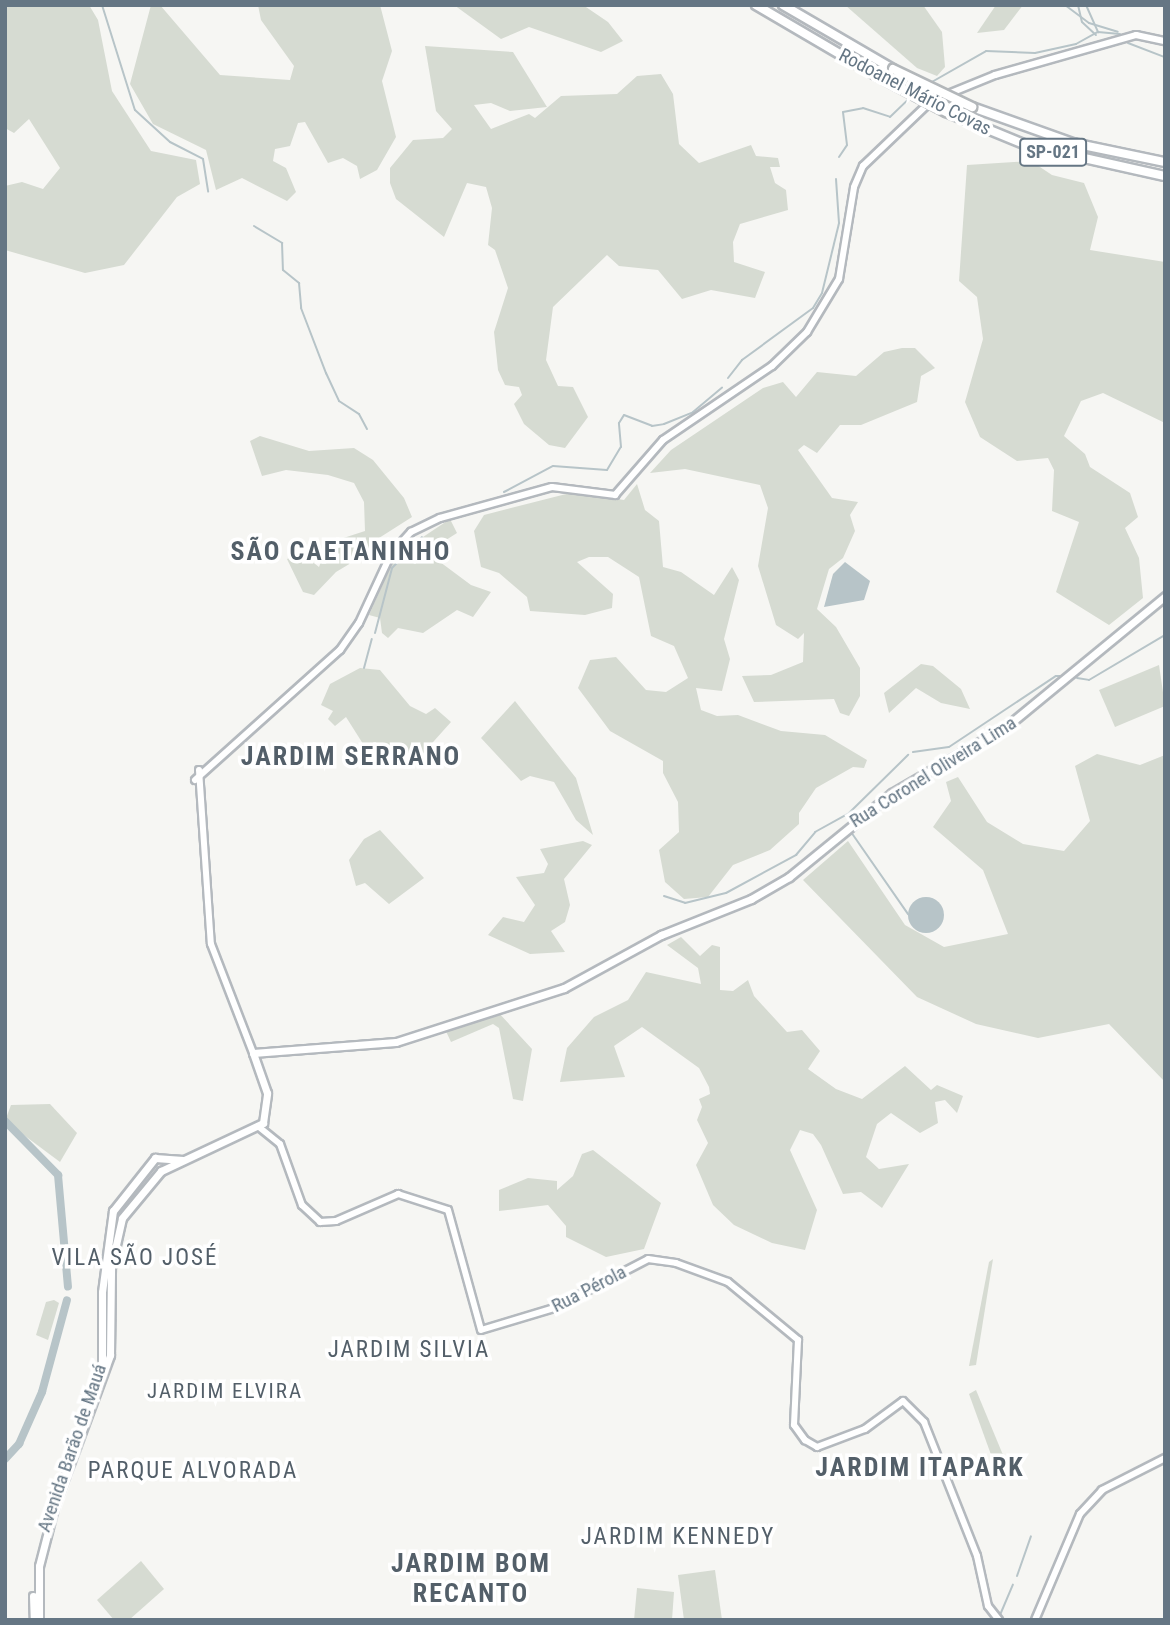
<!DOCTYPE html>
<html>
<head>
<meta charset="utf-8">
<style>
  body { margin:0 }
  #map { position:relative; width:1170px; height:1625px; overflow:hidden; background:#f6f6f3; font-family:"Roboto Condensed",sans-serif }
  div>[style] { position:absolute }
  [style*='--x'] { left:calc(var(--x)*1px); top:calc(var(--y)*1px); width:calc(var(--w)*1px); rotate:calc(var(--a)*1deg) }
  .green>* { inset:0; background:#d6dbd2 }
  .water>* { inset:0; background:#b7c4c8 }
  .round { border-radius:50% }
  .stream>* { height:2px; margin:-1px; padding:0 1px; transform-origin:1px; border-radius:1px; background:#b7c4c8 }
  .river>* { height:8px; margin:-4px; padding:0 4px; transform-origin:4px; border-radius:4px; background:#b7c4c8 }
  .roads { filter:drop-shadow(2px 0 #b4b9be) drop-shadow(-2px 0 #b4b9be) drop-shadow(0 2px #b4b9be) drop-shadow(0 -2px #b4b9be) }
  .secondary>* { height:6px; margin:-3px; padding:0 3px; transform-origin:3px; border-radius:3px; background:#fff }
  .primary>* { height:7px; margin:-3.5px; padding:0 3.5px; transform-origin:3.5px; border-radius:3.5px; background:#fff }
  .motorway>* { height:8px; margin:-4px; padding:0 4px; transform-origin:4px; border-radius:4px; background:#fff }
  .bridges { filter:drop-shadow(2px 0 #b3b7ba) drop-shadow(-2px 0 #b3b7ba) drop-shadow(0 2px #b3b7ba) drop-shadow(0 -2px #b3b7ba) }
  .motorway-bridge>* { height:8px; margin:-4px; padding:0 4px; transform-origin:4px; border-radius:4px; background:#fff }
  span { translate:-50% -50%; white-space:nowrap; text-align:center; line-height:1.15; -webkit-text-stroke:7px #fff; paint-order:stroke }
  .shield-label span { padding:2px 5px; background:#fff; border:2px solid; border-radius:5px; -webkit-text-stroke-width:0 }
  .shield-label { font-size:18px; color:#657684; font-weight:700 }
  .street-label { font-size:19px; color:#657684 }
  .neighbourhood-label { font-size:21px; color:#535f69; letter-spacing:2px }
  .quarter-label { font-size:23px; color:#535f69; letter-spacing:2px }
  .district-label { font-size:26px; color:#535f69; font-weight:700; letter-spacing:2px }
  .frame { position:absolute; inset:0; border:7px solid #657684; pointer-events:none }
</style>
</head>
<body>
<div id="map">
  <div class="green">
    <i style="clip-path:polygon(5px 5px,89px 5px,98px 20px,112px 91px,151px 151px,196px 160px,200px 184px,177px 197px,124px 265px,85px 273px,5px 250px,5px 186px,22px 182px,43px 189px,60px 168px,29px 119px,14px 133px,5px 128px)"></i>
    <i style="clip-path:polygon(151px 5px,160px 5px,220px 75px,290px 80px,294px 66px,261px 20px,258px 5px,380px 5px,392px 51px,382px 81px,396px 137px,377px 170px,360px 179px,357px 166px,343px 158px,328px 163px,305px 122px,298px 123px,290px 146px,275px 149px,273px 161px,286px 168px,296px 192px,287px 201px,242px 178px,216px 190px,206px 150px,153px 124px,130px 84px)"></i>
    <i style="clip-path:polygon(454px 5px,583px 5px,608px 22px,623px 41px,601px 52px,529px 27px,501px 39px)"></i>
    <i style="clip-path:polygon(845px 5px,923px 5px,942px 32px,945px 67px,937px 76px,917px 68px)"></i>
    <i style="clip-path:polygon(996px 5px,1023px 5px,1004px 30px,977px 33px)"></i>
    <i style="clip-path:polygon(425px 46px,513px 52px,547px 107px,510px 111px,491px 103px,474px 105px,491px 129px,529px 114px,535px 118px,561px 96px,617px 94px,637px 76px,661px 74px,673px 94px,679px 144px,699px 163px,751px 145px,756px 156px,778px 158px,780px 167px,770px 167px,775px 183px,786px 190px,788px 210px,740px 224px,733px 242px,734px 262px,765px 272px,755px 298px,711px 290px,682px 299px,658px 270px,619px 266px,607px 255px,553px 307px,546px 360px,558px 386px,573px 387px,588px 417px,565px 448px,549px 445px,524px 424px,514px 404px,522px 395px,519px 387px,505px 385px,498px 370px,494px 332px,508px 288px,495px 250px,488px 245px,492px 208px,486px 187px,467px 183px,444px 237px,396px 199px,390px 183px,390px 168px,413px 140px,443px 138px,452px 129px,436px 111px)"></i>
    <i style="clip-path:polygon(1031px 161px,1052px 175px,1084px 183px,1098px 217px,1090px 250px,1165px 262px,1165px 423px,1103px 393px,1081px 401px,1064px 436px,1085px 454px,1090px 467px,1130px 493px,1138px 517px,1125px 528px,1139px 558px,1143px 598px,1109px 625px,1056px 592px,1079px 522px,1052px 511px,1054px 470px,1048px 458px,1017px 461px,980px 437px,965px 402px,983px 339px,977px 297px,959px 281px,967px 165px)"></i>
    <i style="clip-path:polygon(902px 348px,915px 348px,935px 368px,921px 376px,917px 402px,861px 425px,840px 425px,817px 453px,804px 445px,798px 450px,832px 498px,858px 502px,850px 515px,855px 531px,843px 558px,829px 569px,817px 609px,836px 627px,860px 668px,860px 696px,849px 716px,840px 713px,834px 699px,754px 702px,742px 676px,771px 675px,803px 662px,804px 633px,798px 639px,776px 625px,758px 566px,768px 508px,760px 485px,685px 469px,650px 473px,671px 450px,763px 388px,783px 382px,796px 397px,817px 372px,856px 376px,884px 352px)"></i>
    <i style="clip-path:polygon(260px 436px,309px 451px,354px 448px,373px 460px,404px 498px,412px 517px,379px 538px,389px 546px,382px 559px,366px 554px,336px 572px,314px 595px,303px 592px,287px 559px,301px 553px,319px 567px,328px 543px,365px 531px,364px 502px,354px 483px,328px 475px,286px 470px,262px 476px,250px 441px)"></i>
    <i style="clip-path:polygon(637px 484px,645px 510px,659px 521px,663px 567px,681px 572px,714px 595px,732px 567px,739px 580px,724px 639px,730px 659px,722px 691px,696px 688px,701px 710px,717px 716px,738px 715px,781px 731px,825px 735px,867px 760px,864px 768px,853px 767px,816px 788px,799px 813px,799px 824px,770px 850px,733px 865px,708px 897px,684px 899px,665px 882px,659px 850px,679px 832px,678px 802px,663px 773px,663px 761px,610px 731px,578px 688px,590px 660px,616px 657px,646px 690px,666px 692px,688px 678px,674px 646px,651px 636px,639px 577px,608px 557px,589px 557px,577px 562px,613px 594px,612px 608px,585px 615px,530px 611px,527px 597px,499px 573px,481px 567px,474px 531px,484px 515px,574px 492px,624px 500px)"></i>
    <i style="clip-path:polygon(450px 519px,457px 533px,435px 547px,436px 559px,471px 585px,491px 592px,473px 617px,457px 610px,423px 633px,398px 628px,388px 638px,382px 633px,380px 618px,369px 615px,396px 555px)"></i>
    <i style="clip-path:polygon(921px 664px,933px 666px,961px 689px,970px 709px,941px 703px,916px 688px,889px 713px,884px 693px)"></i>
    <i style="clip-path:polygon(1159px 665px,1165px 706px,1115px 727px,1099px 690px)"></i>
    <i style="clip-path:polygon(360px 668px,380px 670px,410px 706px,426px 714px,435px 708px,451px 722px,417px 760px,400px 746px,383px 760px,365px 747px,346px 717px,335px 726px,328px 719px,333px 711px,321px 705px,330px 684px)"></i>
    <i style="clip-path:polygon(515px 701px,576px 778px,593px 835px,576px 820px,554px 782px,530px 776px,521px 781px,481px 738px)"></i>
    <i style="clip-path:polygon(1097px 754px,1140px 765px,1165px 755px,1165px 1082px,1109px 1024px,1038px 1038px,976px 1024px,917px 997px,803px 880px,848px 841px,905px 925px,944px 947px,1008px 934px,983px 870px,933px 827px,951px 801px,946px 782px,958px 777px,987px 822px,1023px 844px,1064px 851px,1090px 821px,1075px 766px)"></i>
    <i style="clip-path:polygon(380px 830px,424px 878px,389px 904px,365px 883px,356px 886px,349px 860px,364px 839px)"></i>
    <i style="clip-path:polygon(583px 841px,592px 845px,564px 879px,570px 905px,565px 922px,551px 931px,565px 952px,530px 954px,488px 935px,503px 917px,524px 922px,535px 905px,516px 877px,544px 873px,548px 864px,540px 849px)"></i>
    <i style="clip-path:polygon(681px 937px,700px 956px,712px 945px,720px 947px,720px 990px,733px 991px,748px 980px,754px 996px,787px 1032px,802px 1030px,820px 1051px,808px 1069px,836px 1089px,862px 1099px,905px 1066px,931px 1090px,937px 1085px,963px 1096px,957px 1113px,945px 1100px,935px 1102px,938px 1123px,920px 1133px,891px 1113px,877px 1124px,866px 1157px,879px 1169px,909px 1164px,882px 1208px,861px 1192px,843px 1194px,821px 1145px,813px 1134px,800px 1130px,790px 1150px,817px 1210px,805px 1250px,772px 1243px,734px 1225px,713px 1205px,696px 1165px,708px 1143px,697px 1120px,702px 1107px,699px 1099px,710px 1094px,709px 1087px,699px 1068px,642px 1027px,614px 1046px,625px 1077px,560px 1082px,567px 1048px,594px 1017px,628px 1000px,646px 972px,701px 984px,698px 968px,667px 945px)"></i>
    <i style="clip-path:polygon(498px 1012px,532px 1049px,523px 1101px,513px 1099px,499px 1028px,493px 1024px,451px 1042px,444px 1027px)"></i>
    <i style="clip-path:polygon(50px 1104px,77px 1133px,60px 1162px,5px 1121px,11px 1105px)"></i>
    <i style="clip-path:polygon(593px 1150px,661px 1203px,644px 1249px,606px 1257px,566px 1237px,566px 1226px,548px 1205px,499px 1211px,499px 1190px,528px 1178px,557px 1181px,557px 1190px,573px 1176px,582px 1154px)"></i>
    <i style="clip-path:polygon(993px 1259px,976px 1365px,969px 1366px,989px 1262px)"></i>
    <i style="clip-path:polygon(54px 1300px,59px 1303px,48px 1340px,36px 1335px,46px 1302px)"></i>
    <i style="clip-path:polygon(976px 1390px,1008px 1467px,998px 1474px,969px 1394px)"></i>
    <i style="clip-path:polygon(141px 1561px,164px 1589px,129px 1620px,114px 1620px,97px 1600px)"></i>
    <i style="clip-path:polygon(715px 1570px,722px 1620px,684px 1620px,678px 1575px)"></i>
    <i style="clip-path:polygon(637px 1588px,674px 1592px,672px 1620px,634px 1620px)"></i>
  </div>
  <div class="water">
    <i style="clip-path:polygon(845px 562px,870px 581px,864px 600px,824px 607px,833px 574px)"></i>
    <i class="round" style="left:908px;top:897px;width:36px;height:36px"></i>
  </div>
  <div class="stream">
    <i style="--x:102;--y:5;--w:110;--a:72.6"></i>
    <i style="--x:135;--y:110;--w:47;--a:42.4"></i>
    <i style="--x:170;--y:142;--w:37;--a:27"></i>
    <i style="--x:203;--y:159;--w:33;--a:81"></i>
    <i style="--x:1065;--y:5;--w:30;--a:37"></i>
    <i style="--x:1089;--y:23;--w:30;--a:17"></i>
    <i style="--x:1078;--y:5;--w:17;--a:77"></i>
    <i style="--x:1082;--y:22;--w:19;--a:43"></i>
    <i style="--x:1086;--y:5;--w:30;--a:66"></i>
    <i style="--x:1128;--y:43;--w:40;--a:21"></i>
    <i style="--x:930;--y:83;--w:64;--a:-29.7"></i>
    <i style="--x:986;--y:51;--w:49;--a:2.3"></i>
    <i style="--x:1035;--y:53;--w:42;--a:-12.4"></i>
    <i style="--x:1076;--y:44;--w:25;--a:-29"></i>
    <i style="--x:1098;--y:32;--w:22;--a:5"></i>
    <i style="--x:915;--y:93;--w:12;--a:-31"></i>
    <i style="--x:839;--y:157;--w:14;--a:-56"></i>
    <i style="--x:847;--y:145;--w:33;--a:-97"></i>
    <i style="--x:843;--y:112;--w:20;--a:-11"></i>
    <i style="--x:863;--y:108;--w:28;--a:18"></i>
    <i style="--x:890;--y:117;--w:29;--a:-44"></i>
    <i style="--x:254;--y:226;--w:33;--a:31"></i>
    <i style="--x:282;--y:243;--w:27;--a:88"></i>
    <i style="--x:283;--y:270;--w:21;--a:39"></i>
    <i style="--x:299;--y:283;--w:25;--a:85"></i>
    <i style="--x:301;--y:308;--w:70;--a:69"></i>
    <i style="--x:326;--y:373;--w:31;--a:65"></i>
    <i style="--x:339;--y:401;--w:24;--a:33"></i>
    <i style="--x:359;--y:414;--w:17;--a:62"></i>
    <i style="--x:728;--y:378;--w:23;--a:-52"></i>
    <i style="--x:742;--y:360;--w:88;--a:-36.2"></i>
    <i style="--x:813;--y:308;--w:17;--a:-59"></i>
    <i style="--x:822;--y:293;--w:72;--a:-76.3"></i>
    <i style="--x:839;--y:223;--w:44;--a:-93.9"></i>
    <i style="--x:504;--y:492;--w:55;--a:-28"></i>
    <i style="--x:553;--y:466;--w:54;--a:4.2"></i>
    <i style="--x:607;--y:470;--w:27;--a:-59"></i>
    <i style="--x:621;--y:447;--w:24;--a:-95"></i>
    <i style="--x:619;--y:423;--w:9;--a:-58"></i>
    <i style="--x:624;--y:415;--w:30;--a:21"></i>
    <i style="--x:652;--y:426;--w:12;--a:-9"></i>
    <i style="--x:664;--y:424;--w:31;--a:-22"></i>
    <i style="--x:693;--y:412;--w:38;--a:-40"></i>
    <i style="--x:375;--y:633;--w:67;--a:-75.3"></i>
    <i style="--x:392;--y:568;--w:43;--a:-45.9"></i>
    <i style="--x:364;--y:668;--w:30;--a:-75"></i>
    <i style="--x:1077;--y:678;--w:12;--a:9"></i>
    <i style="--x:1089;--y:680;--w:88;--a:-30.6"></i>
    <i style="--x:913;--y:752;--w:36;--a:-8"></i>
    <i style="--x:949;--y:747;--w:128;--a:-33.6"></i>
    <i style="--x:1056;--y:676;--w:8;--a:0"></i>
    <i style="--x:851;--y:832;--w:100;--a:55.2"></i>
    <i style="--x:664;--y:896;--w:22;--a:18"></i>
    <i style="--x:685;--y:903;--w:42;--a:-13.7"></i>
    <i style="--x:726;--y:893;--w:80;--a:-28.5"></i>
    <i style="--x:796;--y:855;--w:30;--a:-50"></i>
    <i style="--x:815;--y:832;--w:39;--a:-29"></i>
    <i style="--x:849;--y:813;--w:83;--a:-44.5"></i>
    <i style="--x:1017;--y:1576;--w:42;--a:-70.7"></i>
    <i style="--x:1000;--y:1615;--w:33;--a:-67"></i>
  </div>
  <div class="river">
    <i style="--x:5;--y:1121;--w:76;--a:45.5"></i>
    <i style="--x:58;--y:1175;--w:112;--a:84.9"></i>
    <i style="--x:5;--y:1459;--w:21;--a:-47"></i>
    <i style="--x:19;--y:1444;--w:57;--a:-66.1"></i>
    <i style="--x:42;--y:1392;--w:95;--a:-74.8"></i>
  </div>
  <div class="roads">
    <div class="secondary">
      <i style="--x:199;--y:770;--w:174;--a:86.1"></i>
      <i style="--x:211;--y:944;--w:117;--a:68.9"></i>
      <i style="--x:195;--y:780;--w:195;--a:-41.9"></i>
      <i style="--x:340;--y:650;--w:33;--a:-55"></i>
      <i style="--x:359;--y:623;--w:76;--a:-65.1"></i>
      <i style="--x:391;--y:554;--w:30;--a:-48"></i>
      <i style="--x:411;--y:532;--w:32;--a:-26"></i>
      <i style="--x:440;--y:518;--w:116;--a:-15.5"></i>
      <i style="--x:552;--y:487;--w:64;--a:7.2"></i>
      <i style="--x:615;--y:495;--w:73;--a:-48.9"></i>
      <i style="--x:663;--y:440;--w:132;--a:-34.2"></i>
      <i style="--x:772;--y:366;--w:49;--a:-44.2"></i>
      <i style="--x:807;--y:332;--w:62;--a:-58.9"></i>
      <i style="--x:839;--y:279;--w:93;--a:-80.7"></i>
      <i style="--x:854;--y:187;--w:23;--a:-67"></i>
      <i style="--x:863;--y:166;--w:94;--a:-43.7"></i>
      <i style="--x:931;--y:101;--w:69;--a:-22.1"></i>
      <i style="--x:995;--y:75;--w:147;--a:-15.8"></i>
      <i style="--x:1136;--y:35;--w:30;--a:12"></i>
      <i style="--x:259;--y:1127;--w:27;--a:39"></i>
      <i style="--x:280;--y:1144;--w:65;--a:70.2"></i>
      <i style="--x:302;--y:1205;--w:25;--a:43"></i>
      <i style="--x:320;--y:1222;--w:16;--a:-4"></i>
      <i style="--x:336;--y:1221;--w:68;--a:-23.5"></i>
      <i style="--x:398;--y:1194;--w:52;--a:17.7"></i>
      <i style="--x:448;--y:1210;--w:124;--a:74.6"></i>
      <i style="--x:481;--y:1330;--w:76;--a:-16.8"></i>
      <i style="--x:554;--y:1308;--w:106;--a:-27.5"></i>
      <i style="--x:648;--y:1259;--w:28;--a:8"></i>
      <i style="--x:676;--y:1263;--w:55;--a:20.1"></i>
      <i style="--x:728;--y:1282;--w:91;--a:39.6"></i>
      <i style="--x:798;--y:1340;--w:85;--a:92.7"></i>
      <i style="--x:794;--y:1425;--w:19;--a:54"></i>
      <i style="--x:805;--y:1440;--w:14;--a:30"></i>
      <i style="--x:817;--y:1447;--w:51;--a:-20.6"></i>
      <i style="--x:865;--y:1429;--w:47;--a:-36.4"></i>
      <i style="--x:903;--y:1401;--w:30;--a:45"></i>
      <i style="--x:924;--y:1422;--w:144;--a:68.4"></i>
      <i style="--x:977;--y:1556;--w:51;--a:77.6"></i>
      <i style="--x:988;--y:1606;--w:18;--a:52"></i>
      <i style="--x:1035;--y:1620;--w:115;--a:-67"></i>
      <i style="--x:1080;--y:1514;--w:33;--a:-47"></i>
      <i style="--x:1102;--y:1490;--w:71;--a:-26.9"></i>
    </div>
    <div class="primary">
      <i style="--x:102;--y:1368;--w:76;--a:-90"></i>
      <i style="--x:102;--y:1292;--w:82;--a:-82.3"></i>
      <i style="--x:113;--y:1211;--w:68;--a:-51.6"></i>
      <i style="--x:155;--y:1158;--w:28;--a:4"></i>
      <i style="--x:33;--y:1596;--w:24;--a:88"></i>
      <i style="--x:39;--y:1620;--w:54;--a:-90"></i>
      <i style="--x:39;--y:1566;--w:64;--a:-75.5"></i>
      <i style="--x:55;--y:1504;--w:159;--a:-69.7"></i>
      <i style="--x:110;--y:1355;--w:88;--a:-89.3"></i>
      <i style="--x:111;--y:1267;--w:50;--a:-77.3"></i>
      <i style="--x:122;--y:1218;--w:61;--a:-50.3"></i>
      <i style="--x:161;--y:1171;--w:113;--a:-25.2"></i>
      <i style="--x:263;--y:1123;--w:30;--a:-82"></i>
      <i style="--x:267;--y:1093;--w:42;--a:-109.3"></i>
      <i style="--x:253;--y:1053;--w:143;--a:-4.4"></i>
      <i style="--x:396;--y:1042;--w:176;--a:-17.8"></i>
      <i style="--x:564;--y:988;--w:111;--a:-28.7"></i>
      <i style="--x:661;--y:935;--w:97;--a:-21.8"></i>
      <i style="--x:751;--y:899;--w:44;--a:-30.1"></i>
      <i style="--x:789;--y:877;--w:133;--a:-39.2"></i>
      <i style="--x:892;--y:793;--w:133;--a:-30.2"></i>
      <i style="--x:1007;--y:726;--w:205;--a:-39.4"></i>
    </div>
    <div class="motorway">
      <i style="--x:756;--y:5;--w:134;--a:30.4"></i>
      <i style="--x:783;--y:5;--w:127;--a:30.2"></i>
      <i style="--x:972;--y:107;--w:107;--a:19.6"></i>
      <i style="--x:1073;--y:143;--w:94;--a:11.7"></i>
      <i style="--x:946;--y:112;--w:87;--a:22.4"></i>
      <i style="--x:1026;--y:145;--w:142;--a:12.6"></i>
    </div>
  </div>
  <div class="bridges">
    <div class="motorway-bridge">
      <i style="--x:893;--y:69;--w:88;--a:25.7"></i>
      <i style="--x:872;--y:73;--w:84;--a:27.8"></i>
    </div>
  </div>
  <div class="shield-label">
    <span style="left:1053px;top:152px">SP-021</span>
  </div>
  <div class="street-label">
    <span style="left:915px;top:92px;rotate:27deg">Rodoanel Mário Covas</span>
    <span style="left:933px;top:772px;rotate:-32deg">Rua Coronel Oliveira Lima</span>
    <span style="left:589px;top:1289px;rotate:-27deg">Rua Pérola</span>
    <span style="left:72px;top:1448px;rotate:-71deg">Avenida Barão de Mauá</span>
  </div>
  <div class="neighbourhood-label">
    <span style="left:225px;top:1391px">JARDIM ELVIRA</span>
  </div>
  <div class="quarter-label">
    <span style="left:135px;top:1258px">VILA SÃO JOSÉ</span>
    <span style="left:409px;top:1350px">JARDIM SILVIA</span>
    <span style="left:193px;top:1471px">PARQUE ALVORADA</span>
    <span style="left:678px;top:1537px">JARDIM KENNEDY</span>
  </div>
  <div class="district-label">
    <span style="left:341px;top:552px">SÃO CAETANINHO</span>
    <span style="left:351px;top:757px">JARDIM SERRANO</span>
    <span style="left:920px;top:1468px">JARDIM ITAPARK</span>
    <span style="left:471px;top:1579px">JARDIM BOM<br>RECANTO</span>
  </div>
  <div class="frame"></div>
</div>
</body>
</html>
